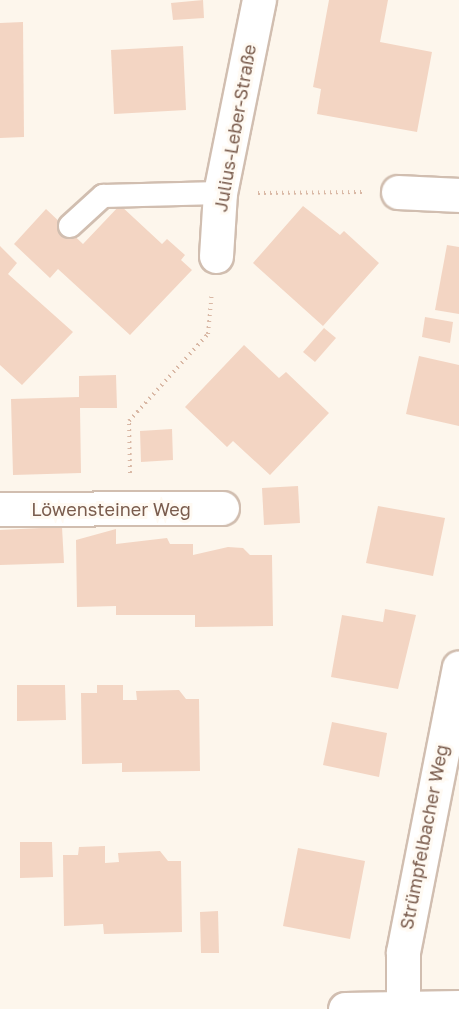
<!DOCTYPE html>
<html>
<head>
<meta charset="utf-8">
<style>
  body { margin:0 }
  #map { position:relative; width:459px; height:1009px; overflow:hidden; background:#fdf6ec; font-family:"Golos Text",sans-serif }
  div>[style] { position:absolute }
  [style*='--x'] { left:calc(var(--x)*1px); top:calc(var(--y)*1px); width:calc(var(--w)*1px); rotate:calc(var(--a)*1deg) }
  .building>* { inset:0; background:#f3d5c3 }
  .path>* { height:4px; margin-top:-2px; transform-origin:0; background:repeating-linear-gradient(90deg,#d9b8a5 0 1.5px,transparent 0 6px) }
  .roads { filter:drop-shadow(2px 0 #d1beb0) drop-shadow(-2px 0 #d1beb0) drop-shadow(0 2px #d1beb0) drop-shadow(0 -2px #d1beb0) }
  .lane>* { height:22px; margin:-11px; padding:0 11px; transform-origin:11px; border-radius:11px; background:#fff }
  .street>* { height:33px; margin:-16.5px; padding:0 16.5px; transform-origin:16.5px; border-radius:16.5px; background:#fff }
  span { translate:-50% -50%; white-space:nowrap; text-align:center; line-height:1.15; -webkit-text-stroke:6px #fffaf3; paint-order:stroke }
  .street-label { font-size:18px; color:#7a5c4d }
</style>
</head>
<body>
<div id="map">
  <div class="building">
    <i style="clip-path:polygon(203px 0,204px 18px,173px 20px,171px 3px)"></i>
    <i style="clip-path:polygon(329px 0,388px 0,380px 42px,432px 52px,417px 132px,317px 114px,321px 89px,313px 87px)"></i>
    <i style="clip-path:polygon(23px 22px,24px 137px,0 138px,0 23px)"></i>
    <i style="clip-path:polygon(183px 46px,186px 110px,114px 114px,111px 50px)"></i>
    <i style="clip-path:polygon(120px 205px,162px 244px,167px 239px,185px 255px,181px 260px,192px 270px,130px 335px,58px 269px,50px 278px,14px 244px,46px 209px,83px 244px)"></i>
    <i style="clip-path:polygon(303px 206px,340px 235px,344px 231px,379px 263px,323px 326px,253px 263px)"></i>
    <i style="clip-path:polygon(447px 245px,459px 247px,459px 314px,435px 310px)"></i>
    <i style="clip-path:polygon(0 246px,17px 263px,8px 274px,73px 332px,22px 385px,0 365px)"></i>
    <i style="clip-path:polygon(425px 317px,453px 322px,450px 343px,422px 337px)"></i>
    <i style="clip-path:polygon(324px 328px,336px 338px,315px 362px,303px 352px)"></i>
    <i style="clip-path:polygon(244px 345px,279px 378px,286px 372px,329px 413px,270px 475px,233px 441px,227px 447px,185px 407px)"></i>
    <i style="clip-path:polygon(419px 356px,459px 365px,459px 426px,406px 414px)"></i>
    <i style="clip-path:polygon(116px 375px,117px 408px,80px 408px,81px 473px,13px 475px,11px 399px,79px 397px,79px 376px)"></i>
    <i style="clip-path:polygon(172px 429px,173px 460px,141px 462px,140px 431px)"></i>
    <i style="clip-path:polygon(298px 486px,300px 523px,264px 525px,262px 488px)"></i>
    <i style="clip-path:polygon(378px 506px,445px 518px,433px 576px,366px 563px)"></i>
    <i style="clip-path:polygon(62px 527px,64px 563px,0 565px,0 530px)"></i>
    <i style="clip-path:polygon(116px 529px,116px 544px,167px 538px,170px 544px,193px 544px,193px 555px,228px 547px,243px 548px,250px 555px,272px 555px,273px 626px,195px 627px,195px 615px,116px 615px,116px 606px,77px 607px,76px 540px)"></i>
    <i style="clip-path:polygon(385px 609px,416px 615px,398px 689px,331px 677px,342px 615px,383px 622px)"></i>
    <i style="clip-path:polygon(17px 685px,65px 685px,66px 720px,17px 721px)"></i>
    <i style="clip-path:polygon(97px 685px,123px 685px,123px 700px,137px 700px,136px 691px,179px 690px,186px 699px,199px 699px,200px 771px,122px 772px,122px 763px,82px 764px,81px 693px,97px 693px)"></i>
    <i style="clip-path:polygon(332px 722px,387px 733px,379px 777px,323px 765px)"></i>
    <i style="clip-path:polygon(20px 842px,52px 842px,53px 877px,20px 878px)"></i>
    <i style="clip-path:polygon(105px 846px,105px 863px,119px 862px,118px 853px,160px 851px,168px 861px,181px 861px,182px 932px,104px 934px,103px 924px,64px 926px,63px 855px,78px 855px,79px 847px)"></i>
    <i style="clip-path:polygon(298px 848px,365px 861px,350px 939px,283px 926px)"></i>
    <i style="clip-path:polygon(218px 911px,219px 953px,201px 953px,200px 912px)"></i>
  </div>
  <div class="path">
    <i style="--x:258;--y:193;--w:104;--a:-0.6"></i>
    <i style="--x:130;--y:473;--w:52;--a:-91.1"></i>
    <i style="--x:129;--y:421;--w:118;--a:-47.8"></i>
    <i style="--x:208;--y:334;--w:42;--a:-84.6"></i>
  </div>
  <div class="roads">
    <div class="lane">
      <i style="--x:70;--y:226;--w:45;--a:-42.3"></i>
      <i style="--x:103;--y:196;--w:117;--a:-1.5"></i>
    </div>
    <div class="street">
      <i style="--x:398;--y:192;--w:61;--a:2.8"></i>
      <i style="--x:216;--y:256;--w:63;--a:-86.4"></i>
      <i style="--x:220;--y:193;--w:197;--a:-78.6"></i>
      <i style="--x:0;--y:509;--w:222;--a:-0.3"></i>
      <i style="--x:345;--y:1009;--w:114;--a:-1"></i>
      <i style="--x:403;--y:1009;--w:57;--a:-90"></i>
      <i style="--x:403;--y:952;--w:290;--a:-78.9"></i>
    </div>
  </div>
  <div class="street-label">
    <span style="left:235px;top:128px;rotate:-80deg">Julius-Leber-Straße</span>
    <span style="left:111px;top:509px">Löwensteiner Weg</span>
    <span style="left:424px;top:837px;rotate:-79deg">Strümpfelbacher Weg</span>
  </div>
</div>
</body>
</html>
